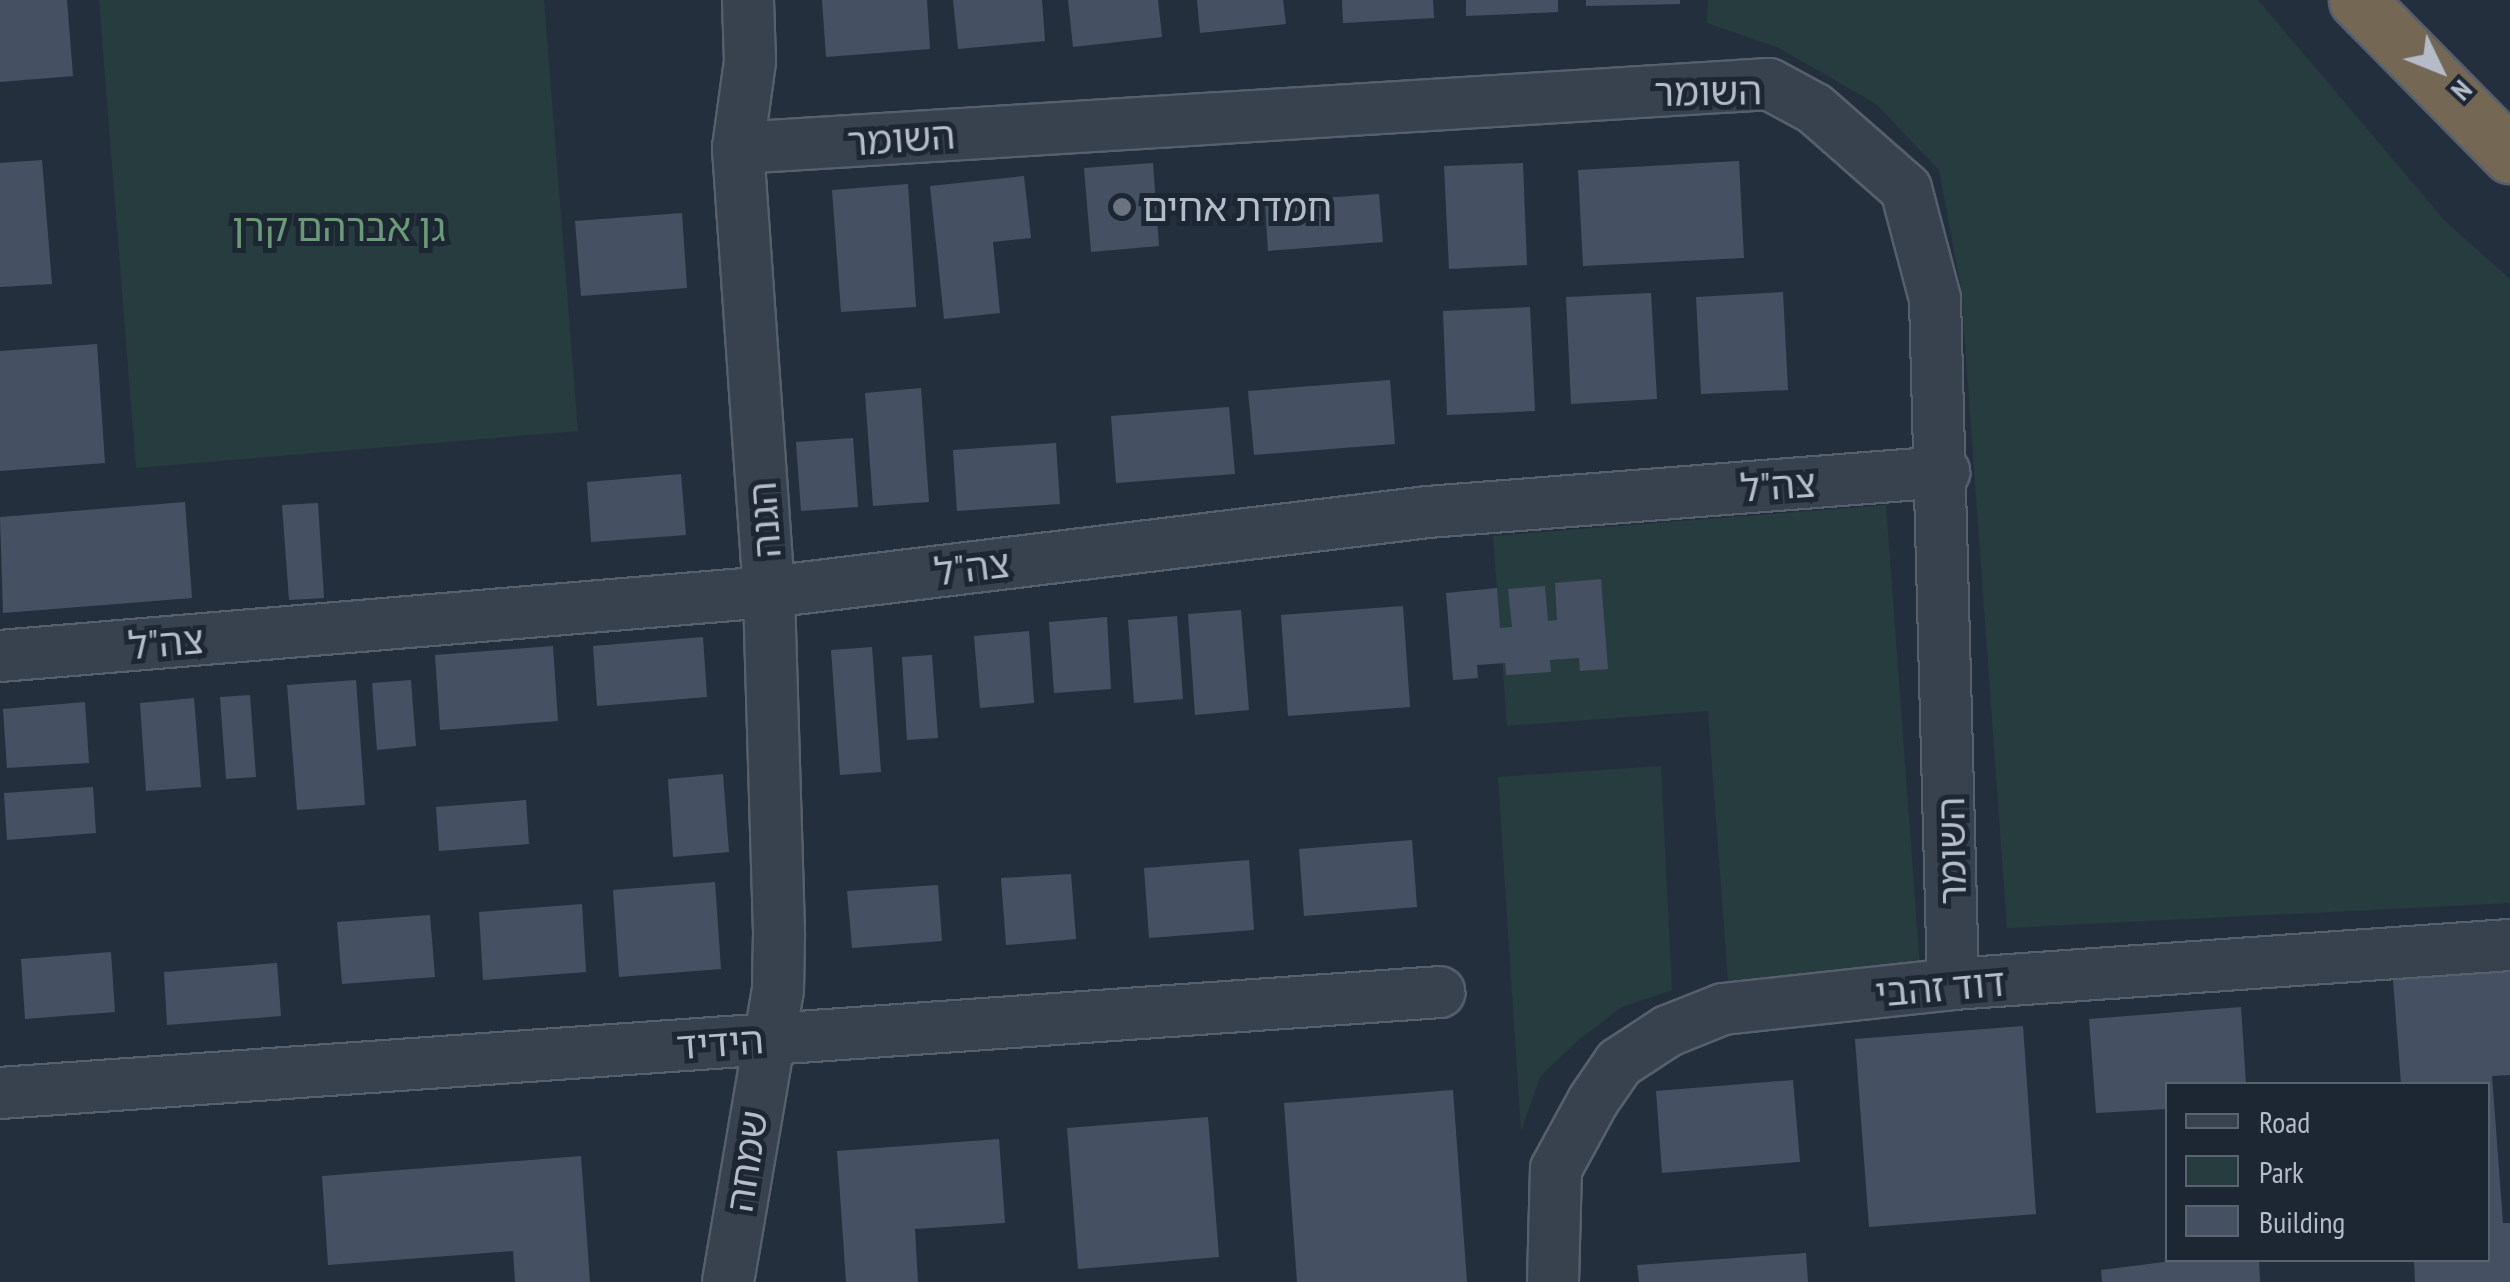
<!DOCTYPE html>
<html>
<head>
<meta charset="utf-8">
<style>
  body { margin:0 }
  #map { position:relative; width:2510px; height:1282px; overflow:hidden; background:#242f3e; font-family:"PT Sans Narrow","Noto Sans Hebrew",sans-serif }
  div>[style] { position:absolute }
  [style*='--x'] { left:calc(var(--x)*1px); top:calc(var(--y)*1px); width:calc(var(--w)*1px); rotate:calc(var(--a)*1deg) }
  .green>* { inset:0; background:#263c3f }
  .building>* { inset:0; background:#455162 }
  .roads { filter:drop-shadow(2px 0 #565f6c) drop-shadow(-2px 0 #565f6c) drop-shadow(0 2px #565f6c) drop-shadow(0 -2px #565f6c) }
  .street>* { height:50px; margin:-25px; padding:0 25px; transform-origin:25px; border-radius:25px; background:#38414e }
  .highway>* { height:55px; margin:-27.5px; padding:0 27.5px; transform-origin:27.5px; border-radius:27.5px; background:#746855 }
  .dots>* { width:28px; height:28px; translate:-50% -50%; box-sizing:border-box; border:5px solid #1d2633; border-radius:50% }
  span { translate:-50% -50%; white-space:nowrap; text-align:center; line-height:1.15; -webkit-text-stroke:10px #1d2633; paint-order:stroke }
  .street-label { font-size:38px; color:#b4bcc9 }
  .poi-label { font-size:38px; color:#b4bcc9 }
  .left { translate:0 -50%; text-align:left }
  .park-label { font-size:38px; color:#6b9a76 }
  .legend { position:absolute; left:2165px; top:1082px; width:325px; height:180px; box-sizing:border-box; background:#1d2633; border:2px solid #59626f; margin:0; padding:12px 18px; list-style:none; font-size:30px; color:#b4bcc9 }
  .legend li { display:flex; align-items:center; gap:20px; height:50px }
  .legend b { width:50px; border:2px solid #59626f }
  .north { position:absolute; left:2390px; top:20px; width:100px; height:100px; -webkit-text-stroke:8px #1d2633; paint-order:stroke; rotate:133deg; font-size:28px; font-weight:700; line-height:40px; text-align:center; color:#b4bcc9 }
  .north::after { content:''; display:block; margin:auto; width:35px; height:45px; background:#b4bcc9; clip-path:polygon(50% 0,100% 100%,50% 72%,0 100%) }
</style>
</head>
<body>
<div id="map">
  <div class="green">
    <i style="clip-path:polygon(99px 0,544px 0,578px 431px,136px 468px)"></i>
    <i style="clip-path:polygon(1708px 0,2258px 0,2446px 222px,2510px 279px,2510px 903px,2007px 928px,1961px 288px,1939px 170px,1876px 104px,1779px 48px,1707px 23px)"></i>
    <i style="clip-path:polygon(1886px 505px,1920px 967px,1728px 982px,1708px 711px,1507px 726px,1493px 536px)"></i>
    <i style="clip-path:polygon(1661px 766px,1672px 990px,1622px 1007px,1577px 1041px,1540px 1077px,1521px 1131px,1498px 777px)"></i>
  </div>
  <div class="building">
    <i style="clip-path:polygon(0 0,67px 0,73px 76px,0 82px)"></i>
    <i style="clip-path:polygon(822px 0,927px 0,930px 49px,826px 57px)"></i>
    <i style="clip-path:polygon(953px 0,1042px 0,1045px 41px,958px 49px)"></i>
    <i style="clip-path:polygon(1068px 0,1158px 0,1162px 37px,1073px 47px)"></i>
    <i style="clip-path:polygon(1197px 0,1283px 0,1286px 24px,1200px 33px)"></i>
    <i style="clip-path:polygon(1342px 0,1433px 0,1434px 18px,1343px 23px)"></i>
    <i style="clip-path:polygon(1466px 0,1558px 0,1558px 12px,1466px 16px)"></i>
    <i style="clip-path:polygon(1586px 0,1680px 0,1680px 4px,1586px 6px)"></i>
    <i style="clip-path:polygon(42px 160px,52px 284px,0 287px,0 163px)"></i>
    <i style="clip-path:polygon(1739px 161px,1744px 258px,1583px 266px,1578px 170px)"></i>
    <i style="clip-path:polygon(1153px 163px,1159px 246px,1091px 252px,1084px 168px)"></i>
    <i style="clip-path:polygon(1523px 163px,1527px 265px,1449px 269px,1444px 166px)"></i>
    <i style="clip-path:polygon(1024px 176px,1031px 238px,993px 242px,1000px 313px,944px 319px,930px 186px)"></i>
    <i style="clip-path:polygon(908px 184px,916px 307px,841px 312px,832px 190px)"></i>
    <i style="clip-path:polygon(1379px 194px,1383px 242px,1268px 251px,1265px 202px)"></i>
    <i style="clip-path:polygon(682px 213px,687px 288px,581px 296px,575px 221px)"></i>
    <i style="clip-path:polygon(1783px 292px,1788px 390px,1701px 394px,1696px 297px)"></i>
    <i style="clip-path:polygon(1651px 293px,1657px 399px,1571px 404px,1566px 297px)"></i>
    <i style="clip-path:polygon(1530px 307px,1535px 411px,1447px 415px,1443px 311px)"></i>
    <i style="clip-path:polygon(97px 344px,105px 463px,0 471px,0 351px)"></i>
    <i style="clip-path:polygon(1390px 380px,1395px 444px,1254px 455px,1248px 391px)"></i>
    <i style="clip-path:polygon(921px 388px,929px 502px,873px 506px,865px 393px)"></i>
    <i style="clip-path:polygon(1229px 407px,1235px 474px,1116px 483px,1111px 416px)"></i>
    <i style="clip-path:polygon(853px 438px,858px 507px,801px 511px,796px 442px)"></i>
    <i style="clip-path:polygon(1056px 443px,1060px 504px,957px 511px,953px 450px)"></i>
    <i style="clip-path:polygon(681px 474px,686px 535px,591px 542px,587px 482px)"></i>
    <i style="clip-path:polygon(185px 502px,192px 598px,3px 613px,0 517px)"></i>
    <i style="clip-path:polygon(318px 503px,324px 598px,289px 600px,282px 505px)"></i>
    <i style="clip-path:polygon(1601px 579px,1608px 669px,1580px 671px,1579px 658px,1550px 660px,1551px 672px,1506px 675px,1505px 663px,1477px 665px,1478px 678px,1453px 680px,1446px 593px,1497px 588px,1500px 628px,1512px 627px,1508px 589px,1545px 586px,1548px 621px,1557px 620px,1555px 583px)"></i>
    <i style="clip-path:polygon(1403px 606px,1410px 707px,1288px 716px,1281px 615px)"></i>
    <i style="clip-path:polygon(1241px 610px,1249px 710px,1195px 715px,1188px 614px)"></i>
    <i style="clip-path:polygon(1177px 616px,1183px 699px,1134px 703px,1128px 620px)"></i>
    <i style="clip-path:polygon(1107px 617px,1111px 689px,1054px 693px,1049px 622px)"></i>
    <i style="clip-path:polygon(1029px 631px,1034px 703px,980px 708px,974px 636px)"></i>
    <i style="clip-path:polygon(703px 637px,707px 697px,597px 706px,593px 646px)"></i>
    <i style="clip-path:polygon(553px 646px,558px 721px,440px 730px,435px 655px)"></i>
    <i style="clip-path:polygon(872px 647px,881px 772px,840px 775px,831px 650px)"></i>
    <i style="clip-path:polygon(932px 655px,938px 738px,907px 740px,902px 657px)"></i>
    <i style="clip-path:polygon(356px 680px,365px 805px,297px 810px,287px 685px)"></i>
    <i style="clip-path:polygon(411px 680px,416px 746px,377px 750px,372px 683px)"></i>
    <i style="clip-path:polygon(250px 695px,256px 777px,226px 779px,220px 697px)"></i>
    <i style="clip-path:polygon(194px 698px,201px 787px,146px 791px,140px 703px)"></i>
    <i style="clip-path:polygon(85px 702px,89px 763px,7px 768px,3px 709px)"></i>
    <i style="clip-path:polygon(723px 774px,729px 852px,673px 857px,668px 779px)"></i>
    <i style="clip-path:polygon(93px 787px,96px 833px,7px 840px,4px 793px)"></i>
    <i style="clip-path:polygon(526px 800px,529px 844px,439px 851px,436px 807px)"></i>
    <i style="clip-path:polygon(1412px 840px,1417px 907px,1304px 916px,1299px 849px)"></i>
    <i style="clip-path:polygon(1249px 860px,1254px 930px,1149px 938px,1144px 868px)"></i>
    <i style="clip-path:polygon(1071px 874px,1076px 939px,1006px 945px,1001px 878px)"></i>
    <i style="clip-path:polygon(715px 882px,721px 969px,619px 977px,613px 890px)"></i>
    <i style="clip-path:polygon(938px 885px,942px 941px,852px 948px,847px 891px)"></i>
    <i style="clip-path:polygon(582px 904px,586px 972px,483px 980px,479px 912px)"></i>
    <i style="clip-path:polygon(430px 915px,435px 977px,342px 984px,337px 922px)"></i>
    <i style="clip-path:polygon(111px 952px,115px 1012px,25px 1019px,21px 959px)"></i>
    <i style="clip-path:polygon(2510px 958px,2510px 1075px,2492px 1076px,2503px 1223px,2510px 1223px,2510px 1282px,2415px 1282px,2414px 1260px,2488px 1260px,2488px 1084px,2401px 1084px,2392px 967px)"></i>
    <i style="clip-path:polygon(277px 963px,281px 1016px,167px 1025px,164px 972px)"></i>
    <i style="clip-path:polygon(2241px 1007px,2246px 1084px,2168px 1084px,2168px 1109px,2096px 1113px,2089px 1019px)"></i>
    <i style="clip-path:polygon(2023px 1026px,2036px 1214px,1869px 1227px,1855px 1039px)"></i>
    <i style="clip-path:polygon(1793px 1080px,1800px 1162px,1662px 1173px,1656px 1091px)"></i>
    <i style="clip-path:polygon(1453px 1090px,1467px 1282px,1297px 1282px,1284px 1103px)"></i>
    <i style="clip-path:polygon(1208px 1117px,1219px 1257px,1078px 1269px,1067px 1128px)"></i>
    <i style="clip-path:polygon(999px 1139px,1005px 1223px,915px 1229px,918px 1282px,846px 1282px,837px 1151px)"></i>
    <i style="clip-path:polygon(581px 1156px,590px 1282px,515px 1282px,513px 1251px,328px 1265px,322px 1176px)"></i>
    <i style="clip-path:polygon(1806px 1253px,1808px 1282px,1639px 1282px,1637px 1265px)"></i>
    <i style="clip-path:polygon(2180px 1260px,2259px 1260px,2260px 1282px,2102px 1282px,2101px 1270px)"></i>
  </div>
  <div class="roads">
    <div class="street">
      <i style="--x:738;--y:148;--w:1033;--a:-3.55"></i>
      <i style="--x:1769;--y:84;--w:52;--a:28.5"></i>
      <i style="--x:1815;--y:109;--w:121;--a:41.3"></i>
      <i style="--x:1906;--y:189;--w:114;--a:75.2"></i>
      <i style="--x:1935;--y:299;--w:685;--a:88.49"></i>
      <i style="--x:0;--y:656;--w:772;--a:-4.76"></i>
      <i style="--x:769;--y:592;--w:664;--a:-6.92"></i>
      <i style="--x:1428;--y:512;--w:518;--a:-4.43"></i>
      <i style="--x:0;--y:1093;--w:1443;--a:-4.01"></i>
      <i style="--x:728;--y:1282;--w:296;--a:-80.3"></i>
      <i style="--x:778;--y:990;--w:58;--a:-89"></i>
      <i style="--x:779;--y:932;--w:340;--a:-91.7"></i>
      <i style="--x:769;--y:592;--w:445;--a:-94"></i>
      <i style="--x:738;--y:148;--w:88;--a:-82.1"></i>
      <i style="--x:750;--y:61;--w:61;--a:-91.9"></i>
      <i style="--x:1553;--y:1282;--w:113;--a:-88.5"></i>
      <i style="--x:1556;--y:1169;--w:77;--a:-61.4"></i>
      <i style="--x:1593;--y:1101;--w:46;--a:-55.6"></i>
      <i style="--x:1619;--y:1063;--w:59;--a:-33.1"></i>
      <i style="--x:1668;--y:1031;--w:59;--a:-21.8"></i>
      <i style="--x:1723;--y:1009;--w:231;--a:-6.2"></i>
      <i style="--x:1953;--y:984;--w:558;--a:-4.01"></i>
    </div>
    <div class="highway">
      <i style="--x:2357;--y:0;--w:218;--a:45.4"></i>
    </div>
  </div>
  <div class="dots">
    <i style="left:1122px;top:207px;background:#6b7280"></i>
  </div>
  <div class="street-label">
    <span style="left:1708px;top:91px;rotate:-1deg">השומר</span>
    <span style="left:901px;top:138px;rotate:-4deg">השומר</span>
    <span style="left:1778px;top:485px;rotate:-4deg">צה"ל</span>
    <span style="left:764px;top:520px;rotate:-94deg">הגנה</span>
    <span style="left:972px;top:567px;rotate:-7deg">צה"ל</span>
    <span style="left:166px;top:642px;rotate:-5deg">צה"ל</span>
    <span style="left:1951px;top:851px;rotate:-91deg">השומר</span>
    <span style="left:1940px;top:987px;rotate:-5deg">דוד זהבי</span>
    <span style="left:720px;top:1042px;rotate:-4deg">הידיד</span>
    <span style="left:746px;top:1161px;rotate:-81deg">שמחה</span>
  </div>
  <div class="poi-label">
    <span class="left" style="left:1142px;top:207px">חמדת אחים</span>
  </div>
  <div class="park-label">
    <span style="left:339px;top:227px">גן אברהם קרן</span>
  </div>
  <ul class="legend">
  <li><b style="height:12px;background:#38414e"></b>Road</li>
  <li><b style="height:28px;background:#263c3f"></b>Park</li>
  <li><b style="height:28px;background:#455162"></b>Building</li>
  </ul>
  <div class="north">N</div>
</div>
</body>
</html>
